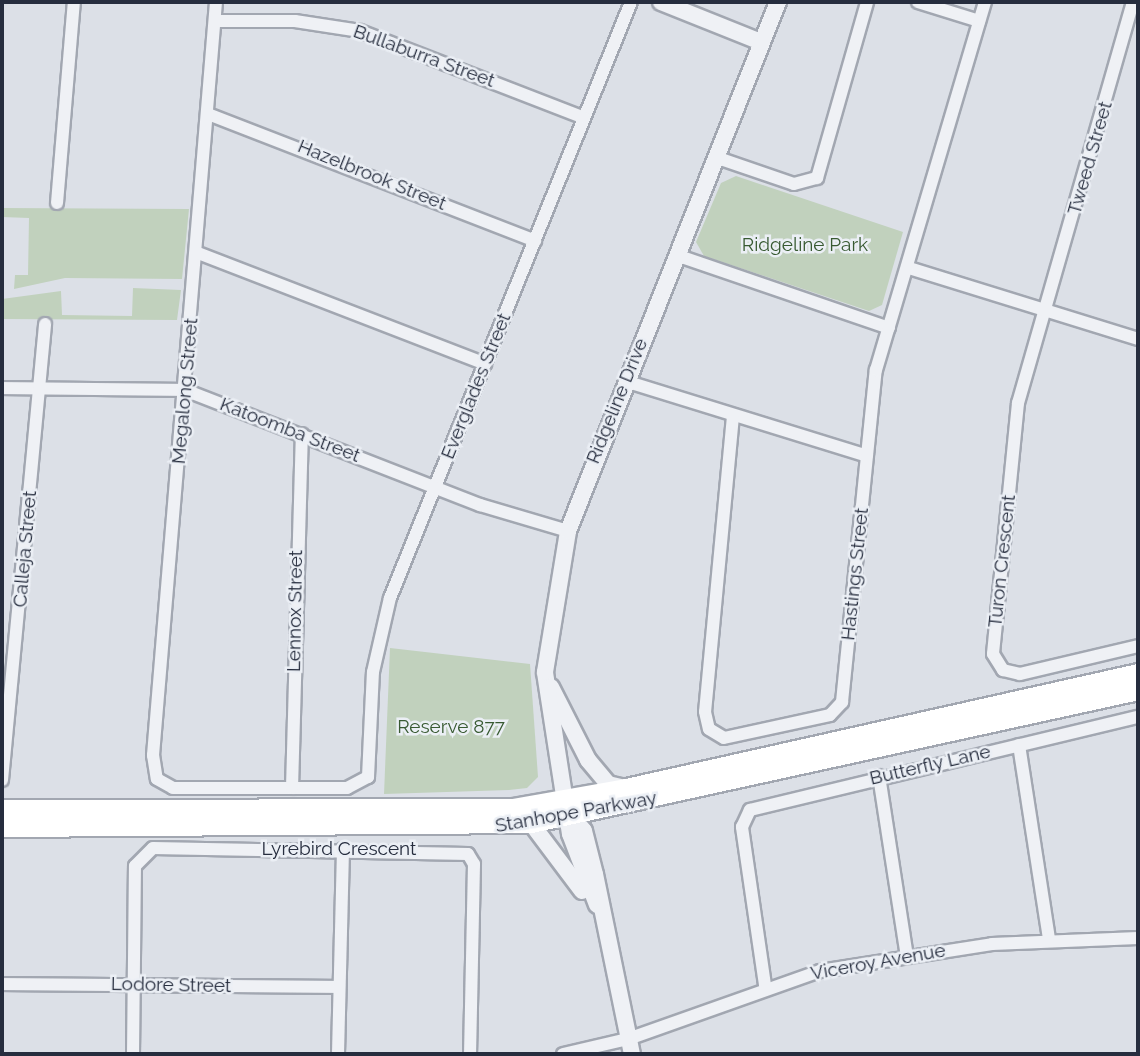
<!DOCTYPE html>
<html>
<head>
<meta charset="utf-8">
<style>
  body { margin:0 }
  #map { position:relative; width:1140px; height:1056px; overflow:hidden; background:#dce0e7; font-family:Raleway,sans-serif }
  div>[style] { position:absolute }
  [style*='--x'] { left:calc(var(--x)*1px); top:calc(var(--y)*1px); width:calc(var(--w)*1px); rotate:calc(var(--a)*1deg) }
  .green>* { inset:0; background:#c1d1bd }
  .roads { filter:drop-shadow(2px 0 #a2a7b1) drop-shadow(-2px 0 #a2a7b1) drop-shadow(0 2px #a2a7b1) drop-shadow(0 -2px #a2a7b1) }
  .minor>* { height:12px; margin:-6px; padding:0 6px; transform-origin:6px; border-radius:6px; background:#eff1f5 }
  .tertiary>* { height:16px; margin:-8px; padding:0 8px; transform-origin:8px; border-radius:8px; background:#eff1f5 }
  .secondary>* { height:19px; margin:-9.5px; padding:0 9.5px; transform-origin:9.5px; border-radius:9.5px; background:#fff }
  span { translate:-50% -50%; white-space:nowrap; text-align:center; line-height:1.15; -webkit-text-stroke:5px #ebeff5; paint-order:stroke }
  .street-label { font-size:19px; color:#262d3e }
  .park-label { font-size:19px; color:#385a32 }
  .frame { position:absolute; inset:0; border:4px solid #262d3e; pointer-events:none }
</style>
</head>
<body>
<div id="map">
  <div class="green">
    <i style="clip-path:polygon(736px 176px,903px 232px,882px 305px,869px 311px,704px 256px,696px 242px,721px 183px)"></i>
    <i style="clip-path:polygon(2px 208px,189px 209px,182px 279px,65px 278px,14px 289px,15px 275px,28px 275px,29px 218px,2px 217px)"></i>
    <i style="clip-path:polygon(133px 288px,181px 290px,177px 320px,2px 319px,2px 299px,61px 291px,62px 315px,132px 316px)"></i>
    <i style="clip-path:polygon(390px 648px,530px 664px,538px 777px,527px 788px,509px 790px,384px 794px)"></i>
  </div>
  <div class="roads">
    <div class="minor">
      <i style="--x:216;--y:2;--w:756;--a:94.78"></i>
      <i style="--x:153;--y:755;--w:24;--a:81"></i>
      <i style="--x:157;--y:779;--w:18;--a:29"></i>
      <i style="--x:173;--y:788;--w:174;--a:0"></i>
      <i style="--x:347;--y:788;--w:24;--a:-28"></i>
      <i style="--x:368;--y:777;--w:105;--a:-87.3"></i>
      <i style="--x:373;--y:672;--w:76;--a:-77.1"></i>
      <i style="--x:390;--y:598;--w:643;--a:-67.98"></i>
      <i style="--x:918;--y:2;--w:64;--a:17.3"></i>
      <i style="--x:1133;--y:2;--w:417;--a:106"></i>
      <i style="--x:1018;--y:403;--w:252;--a:95.7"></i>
      <i style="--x:993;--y:654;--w:19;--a:58"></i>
      <i style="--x:1003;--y:670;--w:17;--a:13"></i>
      <i style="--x:1020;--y:674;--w:121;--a:-13.3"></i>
      <i style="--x:215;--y:21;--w:80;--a:0"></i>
      <i style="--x:295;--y:21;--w:66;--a:8.7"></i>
      <i style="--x:360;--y:31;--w:240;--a:21.2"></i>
      <i style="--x:208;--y:114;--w:351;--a:21.2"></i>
      <i style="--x:715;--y:157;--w:83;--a:18.9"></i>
      <i style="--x:794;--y:184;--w:24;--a:-15"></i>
      <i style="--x:817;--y:178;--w:183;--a:-74.1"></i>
      <i style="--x:57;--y:203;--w:202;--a:-85.2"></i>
      <i style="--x:198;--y:253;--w:308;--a:21.1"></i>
      <i style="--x:676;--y:255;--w:225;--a:18.9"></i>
      <i style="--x:909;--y:268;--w:240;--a:17.2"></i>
      <i style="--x:625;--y:381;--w:253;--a:17.2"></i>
      <i style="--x:2;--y:388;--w:183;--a:0.6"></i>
      <i style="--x:185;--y:390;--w:317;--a:21.3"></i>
      <i style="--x:480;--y:505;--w:92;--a:16.5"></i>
      <i style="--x:733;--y:416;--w:297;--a:95.4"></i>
      <i style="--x:705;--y:712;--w:17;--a:77"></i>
      <i style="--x:709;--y:729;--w:17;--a:31"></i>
      <i style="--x:724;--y:738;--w:108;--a:-12.2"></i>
      <i style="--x:830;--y:715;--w:18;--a:-47"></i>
      <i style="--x:842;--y:702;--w:334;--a:-84.2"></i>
      <i style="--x:876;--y:370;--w:384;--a:-73.5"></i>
      <i style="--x:1019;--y:745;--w:196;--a:81.2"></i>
      <i style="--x:879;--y:776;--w:182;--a:81.2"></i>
      <i style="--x:2;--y:780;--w:458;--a:-84.6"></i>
      <i style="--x:292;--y:788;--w:354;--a:-88.4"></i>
      <i style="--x:2;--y:984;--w:337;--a:0.5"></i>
      <i style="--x:765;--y:985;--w:160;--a:-98.3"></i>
      <i style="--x:742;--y:827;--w:19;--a:-65"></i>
      <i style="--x:750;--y:810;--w:399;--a:-13.5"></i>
      <i style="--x:133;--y:1054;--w:188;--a:-89.4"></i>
      <i style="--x:135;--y:866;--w:25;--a:-45"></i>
      <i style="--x:153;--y:848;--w:315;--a:1.1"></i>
      <i style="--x:468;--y:854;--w:12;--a:59"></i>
      <i style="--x:474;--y:864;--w:190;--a:91.2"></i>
      <i style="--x:338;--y:1054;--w:205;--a:-88.6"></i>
      <i style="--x:563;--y:1054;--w:67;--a:-13"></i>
      <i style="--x:628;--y:1039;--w:204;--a:-19.5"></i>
      <i style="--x:820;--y:971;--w:174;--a:-8.9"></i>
      <i style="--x:992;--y:944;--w:146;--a:-2.4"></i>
    </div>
    <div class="tertiary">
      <i style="--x:661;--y:2;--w:108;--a:21.8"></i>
      <i style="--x:551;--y:687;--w:82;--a:63.1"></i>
      <i style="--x:588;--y:760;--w:31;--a:50"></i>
      <i style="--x:608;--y:784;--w:18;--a:13"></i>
      <i style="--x:572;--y:817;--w:18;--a:49"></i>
      <i style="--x:584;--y:831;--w:44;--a:75.7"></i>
      <i style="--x:595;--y:874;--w:184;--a:78.4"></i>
      <i style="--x:531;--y:823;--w:85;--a:53.1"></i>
      <i style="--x:597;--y:905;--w:76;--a:-110.8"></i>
      <i style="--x:570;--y:834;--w:164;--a:-98.8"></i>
      <i style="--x:545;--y:672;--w:143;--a:-80.7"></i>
      <i style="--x:568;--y:531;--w:569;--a:-68.35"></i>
    </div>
    <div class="secondary">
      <i style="--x:2;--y:809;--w:511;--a:-0.11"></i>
      <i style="--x:513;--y:808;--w:115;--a:-10"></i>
      <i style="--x:626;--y:788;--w:525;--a:-12.66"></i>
      <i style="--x:2;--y:827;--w:529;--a:-0.43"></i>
      <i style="--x:531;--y:823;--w:621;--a:-12.36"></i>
    </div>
  </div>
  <div class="street-label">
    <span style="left:424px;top:56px;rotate:20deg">Bullaburra Street</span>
    <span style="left:1090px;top:158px;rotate:-74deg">Tweed Street</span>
    <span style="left:372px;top:175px;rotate:22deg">Hazelbrook Street</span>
    <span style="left:476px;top:386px;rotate:-68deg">Everglades Street</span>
    <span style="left:185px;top:391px;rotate:-85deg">Megalong Street</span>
    <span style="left:617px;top:401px;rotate:-68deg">Ridgeline Drive</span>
    <span style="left:290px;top:430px;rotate:21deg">Katoomba Street</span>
    <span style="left:25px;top:549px;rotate:-85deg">Calleja Street</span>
    <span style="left:1002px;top:561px;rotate:-84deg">Turon Crescent</span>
    <span style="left:855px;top:574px;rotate:-84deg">Hastings Street</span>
    <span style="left:295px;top:611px;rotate:-89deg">Lennox Street</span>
    <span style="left:930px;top:765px;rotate:-13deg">Butterfly Lane</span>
    <span style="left:576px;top:812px;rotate:-10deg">Stanhope Parkway</span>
    <span style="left:339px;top:849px">Lyrebird Crescent</span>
    <span style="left:878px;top:962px;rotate:-10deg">Viceroy Avenue</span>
    <span style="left:171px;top:985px;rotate:1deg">Lodore Street</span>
  </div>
  <div class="park-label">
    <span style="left:805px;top:245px">Ridgeline Park</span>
    <span style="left:451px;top:727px">Reserve 877</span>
  </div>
  <div class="frame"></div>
</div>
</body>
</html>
